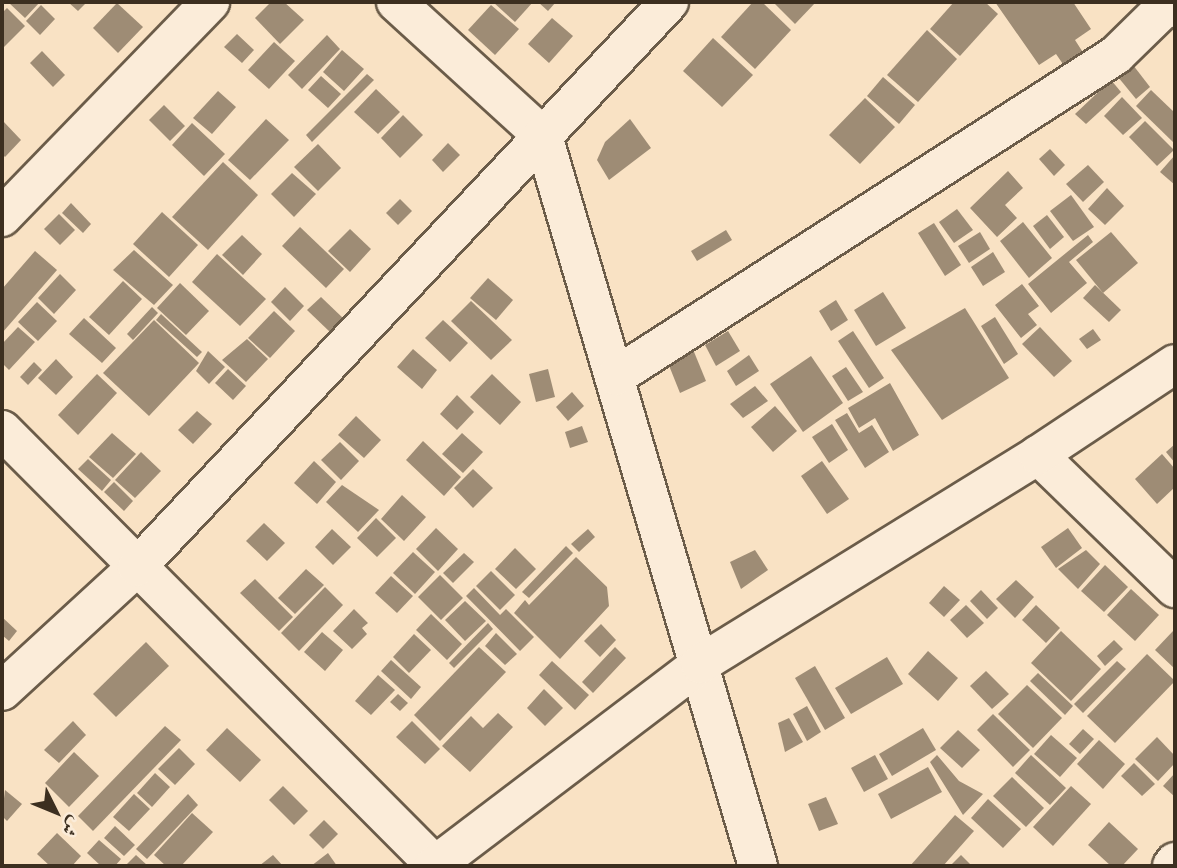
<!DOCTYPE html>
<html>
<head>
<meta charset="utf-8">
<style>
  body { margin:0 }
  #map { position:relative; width:1177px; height:868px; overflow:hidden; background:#f9e2c4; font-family:"Libre Bodoni",Amiri,serif }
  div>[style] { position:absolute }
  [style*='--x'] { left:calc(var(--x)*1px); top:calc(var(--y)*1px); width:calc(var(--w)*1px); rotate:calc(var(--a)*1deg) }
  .building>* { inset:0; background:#9e8c75 }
  .roads { filter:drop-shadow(2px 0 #6b5c49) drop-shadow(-2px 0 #6b5c49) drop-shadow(0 2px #6b5c49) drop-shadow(0 -2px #6b5c49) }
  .street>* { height:38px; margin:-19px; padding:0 19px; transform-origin:19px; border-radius:19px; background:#fbecd9 }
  span { translate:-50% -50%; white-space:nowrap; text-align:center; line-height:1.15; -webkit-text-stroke:5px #fbecd9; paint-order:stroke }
  .frame { position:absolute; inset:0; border:4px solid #3c2f20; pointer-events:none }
  .north { position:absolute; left:21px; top:777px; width:70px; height:70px; -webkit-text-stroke:5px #fbecd9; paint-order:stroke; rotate:133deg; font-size:19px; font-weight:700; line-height:28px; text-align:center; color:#3c2f20 }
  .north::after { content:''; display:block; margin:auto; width:24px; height:32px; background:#3c2f20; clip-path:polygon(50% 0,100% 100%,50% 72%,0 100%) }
</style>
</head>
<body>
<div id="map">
  <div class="building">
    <i style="clip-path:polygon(8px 2px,40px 2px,25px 18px)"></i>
    <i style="clip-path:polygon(68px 2px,87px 2px,78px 11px)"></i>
    <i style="clip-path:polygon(271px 2px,284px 2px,304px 20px,280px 44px,255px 18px)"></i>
    <i style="clip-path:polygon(493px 2px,533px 2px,515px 22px)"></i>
    <i style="clip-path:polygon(538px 2px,556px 2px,548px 11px)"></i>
    <i style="clip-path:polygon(753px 2px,762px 2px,791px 30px,755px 69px,721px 37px)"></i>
    <i style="clip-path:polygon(773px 2px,816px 2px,795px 24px)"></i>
    <i style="clip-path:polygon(954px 2px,985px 2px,998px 14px,960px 56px,930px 29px)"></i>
    <i style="clip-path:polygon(995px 2px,1073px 2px,1091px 29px,1075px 40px,1084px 54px,1065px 67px,1056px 54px,1039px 65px)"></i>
    <i style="clip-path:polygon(117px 3px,143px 27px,118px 53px,93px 28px)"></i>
    <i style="clip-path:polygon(41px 5px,55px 19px,40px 35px,26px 21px)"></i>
    <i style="clip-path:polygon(491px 5px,519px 29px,495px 55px,468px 30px)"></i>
    <i style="clip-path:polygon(7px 8px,25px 26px,4px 47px,2px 13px)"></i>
    <i style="clip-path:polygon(552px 18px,573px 36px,549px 63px,528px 44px)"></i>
    <i style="clip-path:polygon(927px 30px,957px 59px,918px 102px,887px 75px)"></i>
    <i style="clip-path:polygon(237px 34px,254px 50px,242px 63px,224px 47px)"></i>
    <i style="clip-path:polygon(327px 35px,340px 49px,302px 89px,288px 75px)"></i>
    <i style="clip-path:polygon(713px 38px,753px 75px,722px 107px,683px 71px)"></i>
    <i style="clip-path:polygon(274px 42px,295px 61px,269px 89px,248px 70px)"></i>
    <i style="clip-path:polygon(342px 50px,364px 69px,344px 91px,323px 72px)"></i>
    <i style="clip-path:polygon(42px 51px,65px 75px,53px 87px,30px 63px)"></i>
    <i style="clip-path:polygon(1133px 65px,1150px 87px,1136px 99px,1118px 77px)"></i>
    <i style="clip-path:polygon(367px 74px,374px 80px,312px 142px,306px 135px)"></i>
    <i style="clip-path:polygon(321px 76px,341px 94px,328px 108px,308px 90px)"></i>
    <i style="clip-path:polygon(883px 77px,915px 105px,899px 124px,867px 96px)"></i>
    <i style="clip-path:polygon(1111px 80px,1121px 92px,1086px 124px,1075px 114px)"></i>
    <i style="clip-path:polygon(376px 89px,400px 112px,378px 134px,354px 112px)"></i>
    <i style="clip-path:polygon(1151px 90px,1175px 113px,1175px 144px,1136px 106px)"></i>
    <i style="clip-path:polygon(218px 91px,236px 107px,212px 134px,193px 118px)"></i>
    <i style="clip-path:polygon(1122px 97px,1142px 118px,1123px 135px,1104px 116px)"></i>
    <i style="clip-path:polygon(865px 98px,895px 127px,860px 164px,829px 135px)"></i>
    <i style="clip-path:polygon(164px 105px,185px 126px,170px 141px,149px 120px)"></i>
    <i style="clip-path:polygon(403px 115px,423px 135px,400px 158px,381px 138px)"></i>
    <i style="clip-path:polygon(266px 119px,289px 140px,250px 180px,228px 160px)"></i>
    <i style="clip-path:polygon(630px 119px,651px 148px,609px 180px,597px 160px,605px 142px)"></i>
    <i style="clip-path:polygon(2px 120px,21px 140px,5px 157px,2px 154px)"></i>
    <i style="clip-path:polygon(1145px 121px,1174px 150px,1157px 166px,1129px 137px)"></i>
    <i style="clip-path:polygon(192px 123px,225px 154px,204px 176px,172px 145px)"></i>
    <i style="clip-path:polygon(448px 143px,460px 155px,443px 172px,432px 160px)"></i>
    <i style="clip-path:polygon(318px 144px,341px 168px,318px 191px,294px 167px)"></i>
    <i style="clip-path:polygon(1050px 149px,1065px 165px,1054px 176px,1039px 159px)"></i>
    <i style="clip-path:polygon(1175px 155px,1175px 185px,1160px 172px)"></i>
    <i style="clip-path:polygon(223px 162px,258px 195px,208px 250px,172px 217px)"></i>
    <i style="clip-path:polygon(1088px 165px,1104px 182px,1083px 202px,1066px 184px)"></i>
    <i style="clip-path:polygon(1008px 171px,1023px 188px,1005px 205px,1017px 218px,997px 237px,970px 208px)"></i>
    <i style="clip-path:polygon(292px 173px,316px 194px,294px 217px,271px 194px)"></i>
    <i style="clip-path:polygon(1107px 188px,1124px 206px,1105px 225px,1088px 209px)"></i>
    <i style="clip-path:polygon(1071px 195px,1094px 227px,1073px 241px,1050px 211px)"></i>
    <i style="clip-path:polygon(400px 199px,412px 211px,398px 225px,386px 213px)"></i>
    <i style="clip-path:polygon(71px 203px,91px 224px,83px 233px,62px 213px)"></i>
    <i style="clip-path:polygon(957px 209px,973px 230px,954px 243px,939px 222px)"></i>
    <i style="clip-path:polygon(162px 212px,198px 245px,169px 277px,133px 244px)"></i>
    <i style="clip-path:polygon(59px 214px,75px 230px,60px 245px,44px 229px)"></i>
    <i style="clip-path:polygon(1047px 215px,1064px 237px,1050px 249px,1033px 226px)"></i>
    <i style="clip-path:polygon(1023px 222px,1052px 258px,1029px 278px,1000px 241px)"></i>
    <i style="clip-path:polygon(934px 223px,961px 265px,945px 276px,918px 233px)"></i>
    <i style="clip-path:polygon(300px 227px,344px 269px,326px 288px,282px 246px)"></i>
    <i style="clip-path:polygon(350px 229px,371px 249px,350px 272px,328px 251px)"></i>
    <i style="clip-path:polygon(726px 230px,732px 240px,697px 261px,691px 251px)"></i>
    <i style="clip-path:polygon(980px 232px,990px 249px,969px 263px,958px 246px)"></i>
    <i style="clip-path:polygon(1111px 232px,1138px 263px,1103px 293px,1076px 260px)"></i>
    <i style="clip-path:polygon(242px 235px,262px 254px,243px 275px,222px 255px)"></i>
    <i style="clip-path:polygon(1088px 235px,1093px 242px,1069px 262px,1087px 283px,1051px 313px,1028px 284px)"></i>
    <i style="clip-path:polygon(134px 250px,173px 285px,154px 305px,113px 270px)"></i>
    <i style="clip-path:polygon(35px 251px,57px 270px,2px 333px,2px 289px)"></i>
    <i style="clip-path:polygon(993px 252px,1005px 272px,983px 286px,971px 267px)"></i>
    <i style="clip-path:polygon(217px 254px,266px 299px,240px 326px,192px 282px)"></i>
    <i style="clip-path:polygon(60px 274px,76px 290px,54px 314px,38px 298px)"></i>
    <i style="clip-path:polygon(488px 278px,513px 300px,496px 320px,470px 298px)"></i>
    <i style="clip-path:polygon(123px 281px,142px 299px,109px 335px,89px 317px)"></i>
    <i style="clip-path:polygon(180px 283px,209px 311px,186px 335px,157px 308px)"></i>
    <i style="clip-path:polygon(1022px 284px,1039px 306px,1028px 314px,1037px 325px,1021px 338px,995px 305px)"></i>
    <i style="clip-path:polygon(1095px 285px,1121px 310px,1109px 322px,1083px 298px)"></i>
    <i style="clip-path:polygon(285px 287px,304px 306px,290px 321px,271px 302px)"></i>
    <i style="clip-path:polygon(883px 292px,906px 328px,876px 346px,854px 310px)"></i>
    <i style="clip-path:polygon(321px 297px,345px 320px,331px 333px,307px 310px)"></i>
    <i style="clip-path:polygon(836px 300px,848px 320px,831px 331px,819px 311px)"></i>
    <i style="clip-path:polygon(471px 301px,512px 340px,491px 360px,451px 321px)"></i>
    <i style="clip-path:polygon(37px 302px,57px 321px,38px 341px,18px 322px)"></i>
    <i style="clip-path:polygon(152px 307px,158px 313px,133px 340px,127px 334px)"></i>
    <i style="clip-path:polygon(965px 308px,1009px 378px,942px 420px,891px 350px)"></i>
    <i style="clip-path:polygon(274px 311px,295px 331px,270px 358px,248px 338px)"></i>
    <i style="clip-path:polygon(161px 314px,202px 352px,197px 357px,156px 320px)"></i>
    <i style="clip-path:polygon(995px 317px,1018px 354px,1004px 364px,981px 326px)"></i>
    <i style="clip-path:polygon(84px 318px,116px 348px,102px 363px,69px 334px)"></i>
    <i style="clip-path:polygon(154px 320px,199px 363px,149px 416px,103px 373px)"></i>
    <i style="clip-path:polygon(443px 320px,468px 343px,450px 362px,425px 338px)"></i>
    <i style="clip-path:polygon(18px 327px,35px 342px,9px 370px,2px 363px,2px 344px)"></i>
    <i style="clip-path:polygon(1040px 327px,1072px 361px,1054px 377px,1022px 344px)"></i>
    <i style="clip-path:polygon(1093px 329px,1101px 340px,1087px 349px,1079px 339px)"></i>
    <i style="clip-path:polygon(728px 331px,740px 351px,716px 366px,705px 345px)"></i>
    <i style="clip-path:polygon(853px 331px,884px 378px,869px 388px,838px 341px)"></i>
    <i style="clip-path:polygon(247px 339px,268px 359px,246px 382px,222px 360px)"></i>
    <i style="clip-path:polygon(692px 347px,706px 381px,680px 393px,666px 358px)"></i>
    <i style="clip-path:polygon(413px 349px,437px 370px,422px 389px,397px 367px)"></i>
    <i style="clip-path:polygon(208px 351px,225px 367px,209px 384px,196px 371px)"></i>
    <i style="clip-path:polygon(749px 355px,759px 371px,736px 386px,727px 371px)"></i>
    <i style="clip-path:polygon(811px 356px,843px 403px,803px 432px,770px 384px)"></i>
    <i style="clip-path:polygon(56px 359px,73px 377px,56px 395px,38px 378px)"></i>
    <i style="clip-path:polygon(34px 362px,42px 370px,28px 385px,20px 377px)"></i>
    <i style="clip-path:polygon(846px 367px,863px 392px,848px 401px,832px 376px)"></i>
    <i style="clip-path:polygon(228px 369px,246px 386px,233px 400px,215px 383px)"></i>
    <i style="clip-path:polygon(548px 369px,555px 397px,536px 402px,529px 374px)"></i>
    <i style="clip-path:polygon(97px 374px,117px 393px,78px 435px,58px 415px)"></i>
    <i style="clip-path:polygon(492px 374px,521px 402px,500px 425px,470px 397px)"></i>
    <i style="clip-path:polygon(890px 383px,919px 435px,893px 451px,875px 418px,859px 428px,848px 408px)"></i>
    <i style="clip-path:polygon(755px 386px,768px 401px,743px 418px,730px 404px)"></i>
    <i style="clip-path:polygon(572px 392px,584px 406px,568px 421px,556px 407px)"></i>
    <i style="clip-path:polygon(457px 395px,474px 412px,457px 430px,440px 414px)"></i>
    <i style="clip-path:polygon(775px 406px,797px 431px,773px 452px,751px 427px)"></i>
    <i style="clip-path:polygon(197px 411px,212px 424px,193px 444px,178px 430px)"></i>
    <i style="clip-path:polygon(847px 413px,859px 433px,872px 425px,889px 452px,865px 468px,835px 420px)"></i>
    <i style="clip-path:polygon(356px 416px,381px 440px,364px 458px,338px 435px)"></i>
    <i style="clip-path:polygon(832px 424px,848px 450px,829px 463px,812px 437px)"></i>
    <i style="clip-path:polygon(582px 426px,588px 442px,570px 448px,565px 432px)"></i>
    <i style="clip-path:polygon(112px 433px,136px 454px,113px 478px,89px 457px)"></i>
    <i style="clip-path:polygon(462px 433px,483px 452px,463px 473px,442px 454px)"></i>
    <i style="clip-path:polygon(423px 441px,461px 477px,444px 496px,406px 460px)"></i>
    <i style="clip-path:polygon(340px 442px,359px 461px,341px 480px,321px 460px)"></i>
    <i style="clip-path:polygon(1175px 444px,1175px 463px,1166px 452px)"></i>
    <i style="clip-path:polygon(141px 452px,161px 471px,135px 498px,115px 480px)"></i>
    <i style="clip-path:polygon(1162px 454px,1175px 469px,1175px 487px,1157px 504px,1135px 479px)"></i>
    <i style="clip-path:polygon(88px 459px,111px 480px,102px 491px,78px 469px)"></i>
    <i style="clip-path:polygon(314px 461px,336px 482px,317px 504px,294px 483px)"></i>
    <i style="clip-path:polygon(822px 461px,849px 499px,827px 514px,801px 476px)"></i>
    <i style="clip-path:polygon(473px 469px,493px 488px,473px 508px,454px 488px)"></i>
    <i style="clip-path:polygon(114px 482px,133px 501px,124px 511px,104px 492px)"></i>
    <i style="clip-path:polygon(342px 485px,379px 510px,358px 532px,326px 502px)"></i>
    <i style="clip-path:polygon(402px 495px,426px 517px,404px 541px,381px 519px)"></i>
    <i style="clip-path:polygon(376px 518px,396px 538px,377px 557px,357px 538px)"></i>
    <i style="clip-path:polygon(264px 523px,285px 543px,267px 561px,246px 541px)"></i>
    <i style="clip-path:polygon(436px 528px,458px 549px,438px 571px,416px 549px)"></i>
    <i style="clip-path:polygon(1068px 528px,1082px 548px,1056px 568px,1041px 547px)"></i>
    <i style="clip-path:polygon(332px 529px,351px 547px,333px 565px,315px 547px)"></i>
    <i style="clip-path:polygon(588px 529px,595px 537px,579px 552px,571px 544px)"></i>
    <i style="clip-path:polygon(566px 546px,573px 553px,529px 598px,522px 592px)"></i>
    <i style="clip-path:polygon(515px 548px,536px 569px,516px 589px,495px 569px)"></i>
    <i style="clip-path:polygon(755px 550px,768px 570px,741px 589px,730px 562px)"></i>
    <i style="clip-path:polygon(1086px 550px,1100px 564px,1078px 589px,1058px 569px)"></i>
    <i style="clip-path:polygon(413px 552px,435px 572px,415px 594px,393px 573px)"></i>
    <i style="clip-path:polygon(464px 553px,474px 562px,453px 583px,443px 573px)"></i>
    <i style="clip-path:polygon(576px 557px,607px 587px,609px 606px,560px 659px,514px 613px,525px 600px,529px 605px)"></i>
    <i style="clip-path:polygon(1105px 565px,1128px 587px,1104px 612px,1081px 591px)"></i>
    <i style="clip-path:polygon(306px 569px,324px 585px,295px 614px,278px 598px)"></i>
    <i style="clip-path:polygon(491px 571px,515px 595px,500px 610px,476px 586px)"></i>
    <i style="clip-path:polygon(440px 575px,463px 598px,441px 620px,418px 597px)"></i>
    <i style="clip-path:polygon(391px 576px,413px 596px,397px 613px,375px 593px)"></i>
    <i style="clip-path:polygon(255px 579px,293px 617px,279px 631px,240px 593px)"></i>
    <i style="clip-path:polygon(1016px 580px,1034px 597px,1015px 618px,996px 599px)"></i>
    <i style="clip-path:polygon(944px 586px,960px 600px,944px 617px,929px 603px)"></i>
    <i style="clip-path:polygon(325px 587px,343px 605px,299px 651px,281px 633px)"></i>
    <i style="clip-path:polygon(474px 588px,500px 615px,506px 609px,534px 637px,520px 651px,466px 596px)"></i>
    <i style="clip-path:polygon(1131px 589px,1159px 615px,1135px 641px,1107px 615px)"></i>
    <i style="clip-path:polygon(981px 590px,998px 608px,987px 619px,970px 601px)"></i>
    <i style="clip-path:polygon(465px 601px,486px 621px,465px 641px,445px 620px)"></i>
    <i style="clip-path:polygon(966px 605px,984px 623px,967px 638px,950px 620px)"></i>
    <i style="clip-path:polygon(1036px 605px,1060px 628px,1046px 643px,1022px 620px)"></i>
    <i style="clip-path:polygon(354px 609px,368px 623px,362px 628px,367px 634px,352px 649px,333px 631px)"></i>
    <i style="clip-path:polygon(431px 614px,462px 644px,447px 660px,416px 630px)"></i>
    <i style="clip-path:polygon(2px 617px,17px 631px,9px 641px,2px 635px)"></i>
    <i style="clip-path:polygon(488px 623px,493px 629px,454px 668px,449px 663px)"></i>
    <i style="clip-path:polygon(601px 624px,616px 640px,600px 657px,584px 641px)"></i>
    <i style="clip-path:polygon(1061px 631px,1101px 669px,1071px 701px,1031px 663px)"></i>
    <i style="clip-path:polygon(1173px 631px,1175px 633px,1175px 669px,1155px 650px)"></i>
    <i style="clip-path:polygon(322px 632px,343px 650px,325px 671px,304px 652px)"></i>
    <i style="clip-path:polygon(496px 633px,517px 654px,505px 665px,485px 646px)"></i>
    <i style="clip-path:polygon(414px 634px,431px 650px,409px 673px,393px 657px)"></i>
    <i style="clip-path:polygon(1114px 640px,1123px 649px,1105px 666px,1097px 656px)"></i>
    <i style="clip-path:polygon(146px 642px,169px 666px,116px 717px,93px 694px)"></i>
    <i style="clip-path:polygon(479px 647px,506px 672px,440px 741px,414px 715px)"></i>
    <i style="clip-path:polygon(615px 647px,626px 658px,593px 693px,582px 682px)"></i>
    <i style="clip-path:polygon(928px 651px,958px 678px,938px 701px,908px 674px)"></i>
    <i style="clip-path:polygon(1147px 654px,1175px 681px,1115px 743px,1087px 716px)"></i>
    <i style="clip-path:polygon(887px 657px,903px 684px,851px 714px,835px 688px)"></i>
    <i style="clip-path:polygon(391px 660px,421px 687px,411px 699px,381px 671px)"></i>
    <i style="clip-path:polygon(552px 661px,589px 695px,575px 710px,539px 675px)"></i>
    <i style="clip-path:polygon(1117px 661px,1126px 669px,1083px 713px,1074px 704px)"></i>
    <i style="clip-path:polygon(815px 666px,845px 718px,825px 730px,795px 678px)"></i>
    <i style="clip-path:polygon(986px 671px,1009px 694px,992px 709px,970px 686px)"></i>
    <i style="clip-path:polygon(1038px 673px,1073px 706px,1065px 715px,1030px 681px)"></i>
    <i style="clip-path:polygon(378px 675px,395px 690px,371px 715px,355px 701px)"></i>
    <i style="clip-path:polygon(1027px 685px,1062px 718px,1033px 748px,998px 714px)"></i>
    <i style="clip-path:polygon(544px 689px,563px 708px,545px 726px,527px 708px)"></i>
    <i style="clip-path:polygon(398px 694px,408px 703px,400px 711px,390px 702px)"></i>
    <i style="clip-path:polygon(807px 706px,821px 732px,807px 741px,793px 714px)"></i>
    <i style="clip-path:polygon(498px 713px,513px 727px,470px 772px,442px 746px,471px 716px,483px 728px)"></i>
    <i style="clip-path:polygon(993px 714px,1030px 750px,1013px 767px,977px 730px)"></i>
    <i style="clip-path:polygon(789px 718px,803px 742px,785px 752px,778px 723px)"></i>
    <i style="clip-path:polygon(73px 721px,86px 735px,59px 763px,44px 750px)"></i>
    <i style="clip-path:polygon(412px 721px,440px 749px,425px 764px,396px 737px)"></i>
    <i style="clip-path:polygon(165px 726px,181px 740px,93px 831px,78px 816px)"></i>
    <i style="clip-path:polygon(227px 728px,261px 760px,240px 782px,206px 750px)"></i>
    <i style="clip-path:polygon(923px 728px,936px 750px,892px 776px,879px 754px)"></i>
    <i style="clip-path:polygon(1083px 729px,1094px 739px,1080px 754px,1069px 744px)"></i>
    <i style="clip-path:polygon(958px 730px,980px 750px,962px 768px,940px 748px)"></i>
    <i style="clip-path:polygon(1051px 735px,1077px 758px,1060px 777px,1034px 754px)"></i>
    <i style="clip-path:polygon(1157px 737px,1175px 756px,1175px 763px,1158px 781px,1135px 759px)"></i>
    <i style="clip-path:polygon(1099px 740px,1125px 764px,1103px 789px,1077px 764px)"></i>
    <i style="clip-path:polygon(179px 748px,195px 764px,175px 785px,158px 769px)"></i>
    <i style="clip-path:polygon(74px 752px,99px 776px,69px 807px,45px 783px)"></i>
    <i style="clip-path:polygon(875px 755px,888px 779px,864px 792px,851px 768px)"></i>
    <i style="clip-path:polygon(937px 755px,959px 781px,983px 794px,963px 815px,930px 762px)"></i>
    <i style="clip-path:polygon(1031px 755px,1066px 788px,1050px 805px,1015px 773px)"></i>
    <i style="clip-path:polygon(1134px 763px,1155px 784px,1142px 796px,1121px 776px)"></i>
    <i style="clip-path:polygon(928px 767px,942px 792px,891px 819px,878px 794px)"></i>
    <i style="clip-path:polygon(155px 773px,170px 787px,152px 807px,137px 793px)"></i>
    <i style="clip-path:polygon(1175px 773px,1175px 797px,1163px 786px)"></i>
    <i style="clip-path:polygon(1012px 777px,1044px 808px,1026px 827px,993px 796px)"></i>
    <i style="clip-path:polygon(283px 786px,308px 811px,294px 825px,269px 800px)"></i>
    <i style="clip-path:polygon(1071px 786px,1091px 804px,1053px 846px,1033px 827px)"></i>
    <i style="clip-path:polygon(5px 790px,22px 804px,7px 821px,2px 816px)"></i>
    <i style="clip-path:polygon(134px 794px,150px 809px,129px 831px,113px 817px)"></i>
    <i style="clip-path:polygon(188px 794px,198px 805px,147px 859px,136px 849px)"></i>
    <i style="clip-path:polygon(826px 797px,838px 824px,819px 831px,808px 804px)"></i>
    <i style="clip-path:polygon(988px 799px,1021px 829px,1003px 848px,971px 818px)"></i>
    <i style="clip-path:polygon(192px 813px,213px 832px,181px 866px,166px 866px,154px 855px)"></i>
    <i style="clip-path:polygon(955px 815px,974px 831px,943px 866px,910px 866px)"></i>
    <i style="clip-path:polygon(324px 820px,338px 834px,323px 849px,309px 835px)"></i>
    <i style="clip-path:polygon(1109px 822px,1138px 849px,1122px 866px,1111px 866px,1088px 845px)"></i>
    <i style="clip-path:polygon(115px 826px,135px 845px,124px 856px,104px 838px)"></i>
    <i style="clip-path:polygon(57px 833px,81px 856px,72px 866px,50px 866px,37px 854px)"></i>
    <i style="clip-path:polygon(99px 840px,121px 859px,115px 866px,101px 866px,87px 853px)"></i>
    <i style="clip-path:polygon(328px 853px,337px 866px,311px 866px)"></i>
    <i style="clip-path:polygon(136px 855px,148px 866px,125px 866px)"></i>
    <i style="clip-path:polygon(273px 855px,283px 866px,259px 866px)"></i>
    <i style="clip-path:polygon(961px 855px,972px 866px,950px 866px)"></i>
  </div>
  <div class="roads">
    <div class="street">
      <i style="--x:396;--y:2;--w:199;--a:42.4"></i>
      <i style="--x:543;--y:136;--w:761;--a:73.59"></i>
      <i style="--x:2;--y:217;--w:299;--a:-45.9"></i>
      <i style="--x:616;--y:376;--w:594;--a:-32.7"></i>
      <i style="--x:1116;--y:55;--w:66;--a:-44.4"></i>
      <i style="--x:1163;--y:9;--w:12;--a:-9"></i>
      <i style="--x:2;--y:430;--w:614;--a:45.13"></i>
      <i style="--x:1038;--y:455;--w:191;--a:44.2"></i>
      <i style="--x:2;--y:691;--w:183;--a:-42.6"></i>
      <i style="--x:137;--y:567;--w:776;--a:-46.72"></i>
      <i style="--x:434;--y:866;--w:334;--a:-37.2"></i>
      <i style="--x:700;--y:664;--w:397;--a:-31.7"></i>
      <i style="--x:1038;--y:455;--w:164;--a:-33.6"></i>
      <i style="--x:1172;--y:866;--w:5;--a:-53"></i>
    </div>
  </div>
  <div class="frame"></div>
  <div class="north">ش</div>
</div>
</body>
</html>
